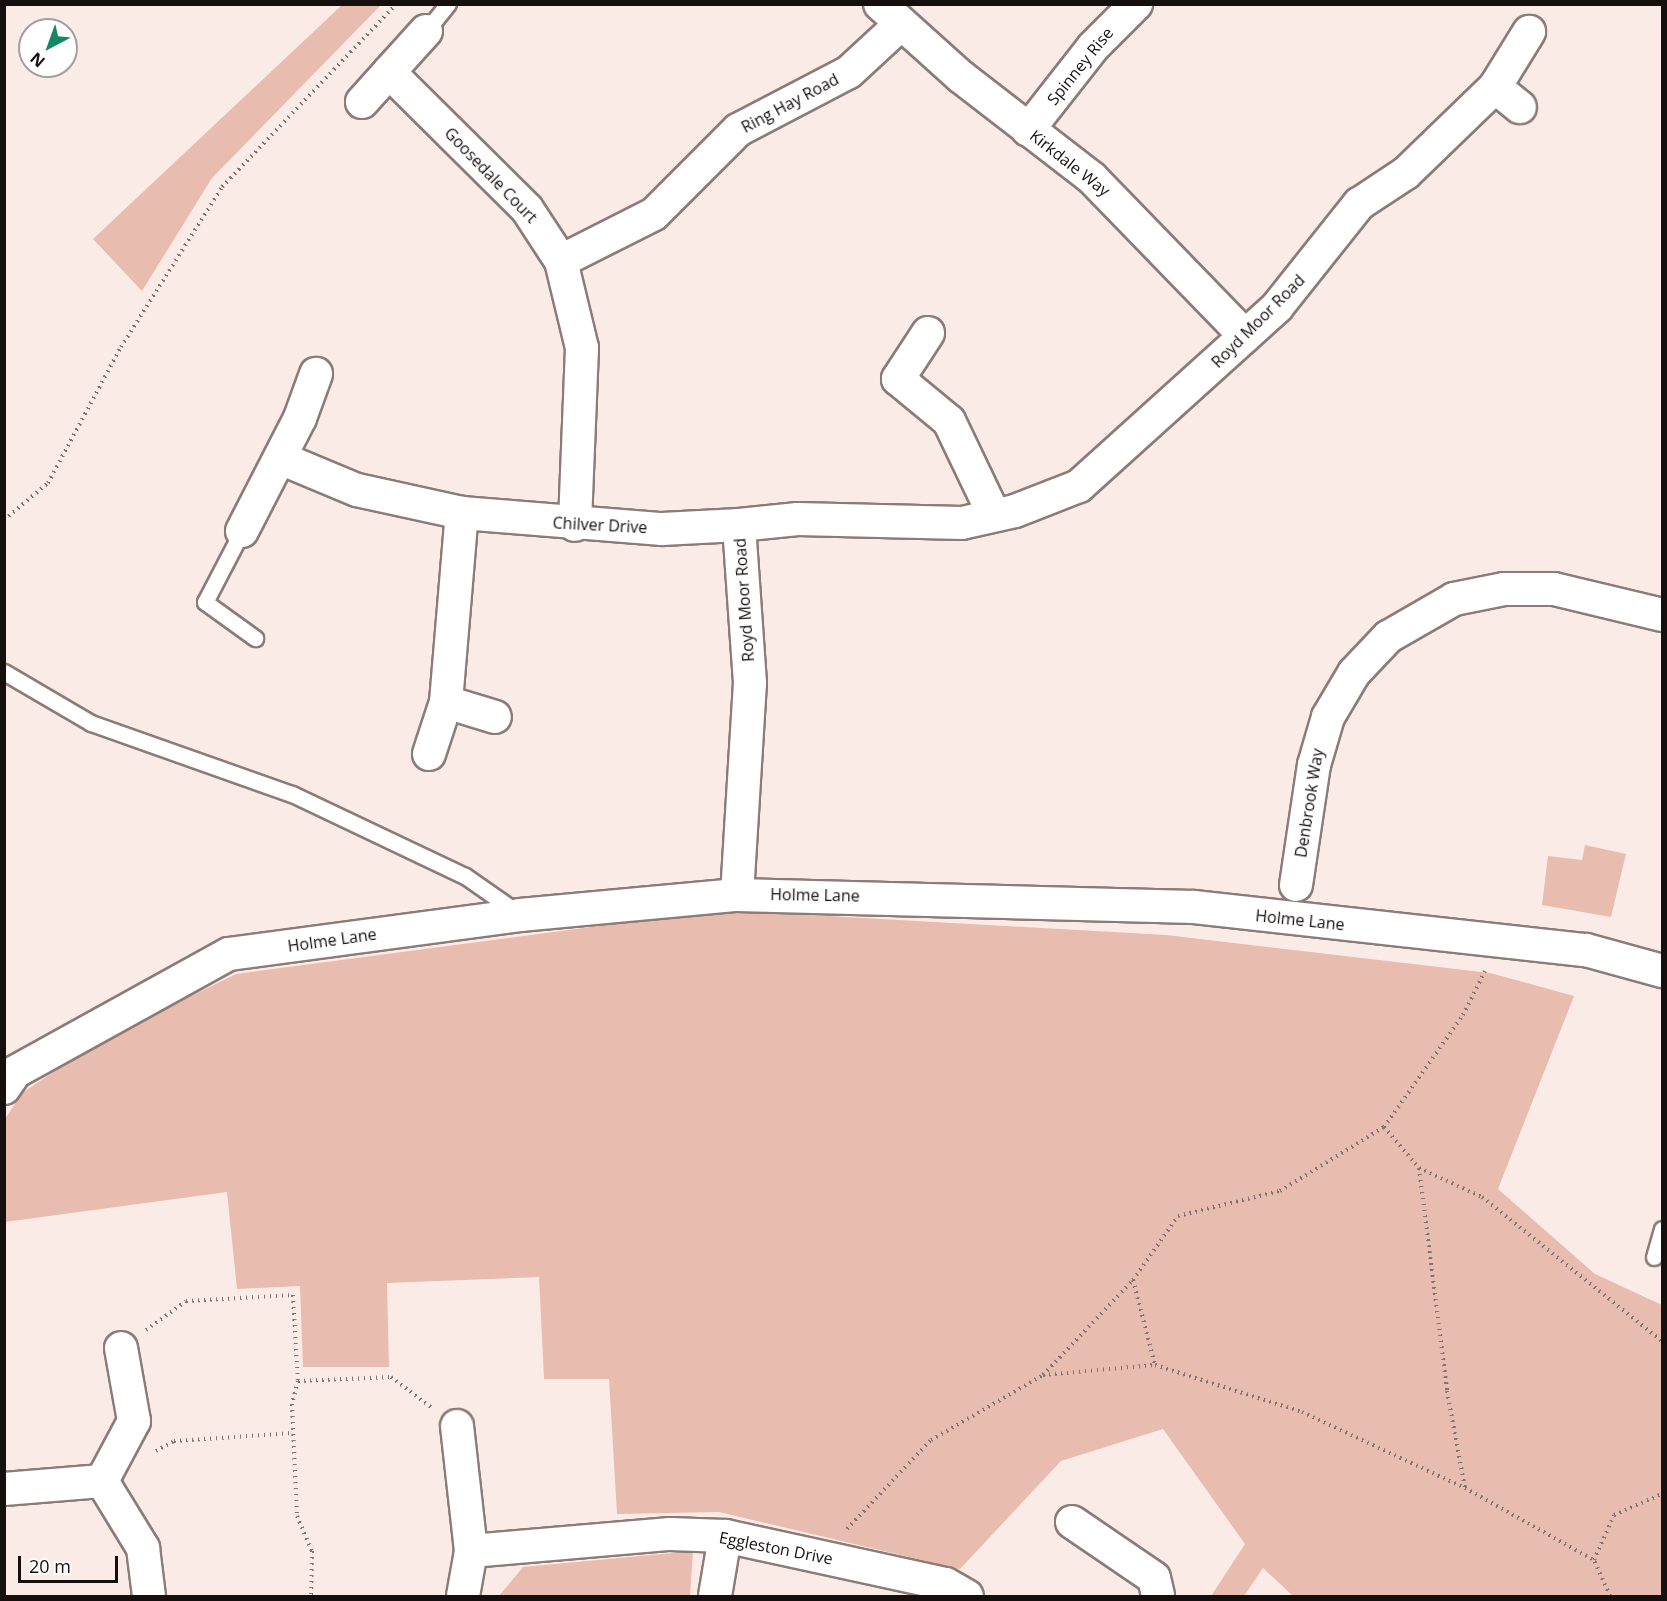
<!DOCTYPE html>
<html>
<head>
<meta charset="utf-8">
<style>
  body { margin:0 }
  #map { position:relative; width:1667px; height:1601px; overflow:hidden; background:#fbebe6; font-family:"Open Sans",sans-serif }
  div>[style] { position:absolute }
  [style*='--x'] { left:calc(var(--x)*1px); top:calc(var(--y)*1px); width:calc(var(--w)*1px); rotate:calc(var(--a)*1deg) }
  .green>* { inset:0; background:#e9bcb0 }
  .path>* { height:4px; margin-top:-2px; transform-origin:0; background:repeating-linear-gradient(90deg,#7e7471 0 1.5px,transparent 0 6px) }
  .roads { filter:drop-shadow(2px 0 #8b7c78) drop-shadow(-2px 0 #8b7c78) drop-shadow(0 2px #8b7c78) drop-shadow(0 -2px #8b7c78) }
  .service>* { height:15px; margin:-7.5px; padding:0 7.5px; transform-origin:7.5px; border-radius:7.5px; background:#fff }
  .minor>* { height:32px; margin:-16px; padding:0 16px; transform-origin:16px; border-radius:16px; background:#fff }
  span { translate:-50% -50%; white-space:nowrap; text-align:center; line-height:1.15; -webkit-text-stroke:6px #fff; paint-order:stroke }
  .street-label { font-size:16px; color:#150f0e }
  .frame { position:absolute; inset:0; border:6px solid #150f0e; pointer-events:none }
  .north { position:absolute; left:18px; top:18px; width:60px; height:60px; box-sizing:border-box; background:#fff; border:2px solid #a19f9f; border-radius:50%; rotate:221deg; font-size:16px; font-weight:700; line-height:24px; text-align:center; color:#150f0e }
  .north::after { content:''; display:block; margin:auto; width:21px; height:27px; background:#158766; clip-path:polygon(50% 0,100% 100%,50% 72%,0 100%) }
  .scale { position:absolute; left:18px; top:1556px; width:100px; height:27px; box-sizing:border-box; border:3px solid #150f0e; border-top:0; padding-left:8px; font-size:18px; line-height:21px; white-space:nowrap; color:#150f0e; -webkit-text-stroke:4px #fff; paint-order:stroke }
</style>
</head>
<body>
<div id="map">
  <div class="green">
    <i style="clip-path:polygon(342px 5px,381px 5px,212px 178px,142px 291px,93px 239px)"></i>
    <i style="clip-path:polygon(1585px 845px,1626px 854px,1611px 917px,1542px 905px,1548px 856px,1582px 860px)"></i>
    <i style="clip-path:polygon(720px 910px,1166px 935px,1490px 973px,1574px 996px,1498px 1189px,1595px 1274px,1662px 1305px,1662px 1596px,1293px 1596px,1263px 1568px,1244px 1596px,1211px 1596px,1245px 1544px,1163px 1429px,1061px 1461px,960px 1569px,719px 1512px,617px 1514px,609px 1379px,544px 1379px,539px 1277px,387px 1283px,389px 1367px,303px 1367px,300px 1286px,237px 1289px,227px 1192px,5px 1222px,5px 1119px,22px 1093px,100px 1041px,236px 974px)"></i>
    <i style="clip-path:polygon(693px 1551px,690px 1596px,499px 1596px,523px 1567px)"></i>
  </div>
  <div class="path">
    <i style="--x:4;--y:520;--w:57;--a:-40.1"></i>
    <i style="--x:48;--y:483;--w:154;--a:-61.8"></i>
    <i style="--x:121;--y:347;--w:189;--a:-57.7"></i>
    <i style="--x:222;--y:187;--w:253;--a:-46.4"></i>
    <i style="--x:1384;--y:1127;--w:54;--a:49.5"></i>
    <i style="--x:1419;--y:1168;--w:225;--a:82.8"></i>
    <i style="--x:1447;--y:1391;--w:99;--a:79.5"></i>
    <i style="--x:1419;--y:1168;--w:69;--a:24.7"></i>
    <i style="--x:1482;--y:1197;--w:231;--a:38.7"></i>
    <i style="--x:1133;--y:1280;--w:88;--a:75.5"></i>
    <i style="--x:146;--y:1330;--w:49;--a:-35.9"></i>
    <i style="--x:186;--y:1301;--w:107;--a:-3.2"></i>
    <i style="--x:293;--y:1295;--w:86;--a:86.7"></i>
    <i style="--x:298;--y:1381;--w:93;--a:-2.5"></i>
    <i style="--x:391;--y:1377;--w:51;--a:37.1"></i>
    <i style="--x:1043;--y:1375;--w:131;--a:-46.5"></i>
    <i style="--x:1133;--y:1280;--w:78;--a:-54.9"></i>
    <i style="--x:1178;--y:1216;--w:105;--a:-13.8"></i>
    <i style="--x:1280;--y:1191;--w:122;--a:-31.6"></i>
    <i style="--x:1384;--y:1127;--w:137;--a:-54.8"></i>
    <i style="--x:1463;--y:1015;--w:49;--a:-63.4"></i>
    <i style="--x:298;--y:1381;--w:24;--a:105"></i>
    <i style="--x:292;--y:1404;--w:112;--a:87.4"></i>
    <i style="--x:297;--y:1516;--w:38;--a:67"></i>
    <i style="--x:312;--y:1551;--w:45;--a:91.3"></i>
    <i style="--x:156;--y:1451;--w:21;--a:-29"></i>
    <i style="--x:174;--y:1441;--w:119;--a:-3.8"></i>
    <i style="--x:847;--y:1529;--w:122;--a:-46.7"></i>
    <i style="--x:931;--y:1440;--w:129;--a:-30.1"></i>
    <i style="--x:1043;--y:1375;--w:112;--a:-5.1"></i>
    <i style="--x:1155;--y:1365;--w:154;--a:17.7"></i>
    <i style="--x:1302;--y:1412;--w:180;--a:25"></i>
    <i style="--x:1465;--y:1488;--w:148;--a:29.2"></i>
    <i style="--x:1610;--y:1596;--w:39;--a:-114"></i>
    <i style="--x:1594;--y:1560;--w:49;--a:-66"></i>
    <i style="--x:1614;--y:1515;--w:52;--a:-23.6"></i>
  </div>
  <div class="roads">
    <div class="service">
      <i style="--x:426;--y:31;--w:35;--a:-51"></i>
      <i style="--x:242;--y:531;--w:80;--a:117.5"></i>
      <i style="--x:205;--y:602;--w:62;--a:35.8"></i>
      <i style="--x:4;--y:672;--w:101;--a:30.4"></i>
      <i style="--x:91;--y:723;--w:213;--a:19.5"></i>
      <i style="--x:292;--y:794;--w:191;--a:25.4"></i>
      <i style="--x:465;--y:876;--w:65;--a:34.9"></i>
      <i style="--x:1654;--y:1257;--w:29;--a:-74"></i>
    </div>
    <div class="minor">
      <i style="--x:880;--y:4;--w:108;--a:42"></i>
      <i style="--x:960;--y:76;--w:167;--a:37.7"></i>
      <i style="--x:1092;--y:178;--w:220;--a:45.9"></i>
      <i style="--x:426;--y:31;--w:55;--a:132.1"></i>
      <i style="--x:389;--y:72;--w:194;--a:44.8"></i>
      <i style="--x:527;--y:209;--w:62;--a:56.8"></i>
      <i style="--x:561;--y:261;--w:89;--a:76.4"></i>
      <i style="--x:582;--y:348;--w:177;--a:92.3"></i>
      <i style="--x:1495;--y:87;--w:32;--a:39"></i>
      <i style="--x:362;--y:102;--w:40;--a:-48"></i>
      <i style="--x:1028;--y:130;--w:105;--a:-51.9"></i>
      <i style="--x:1093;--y:47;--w:61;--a:-45"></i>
      <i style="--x:561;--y:261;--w:104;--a:-26.8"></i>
      <i style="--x:654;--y:214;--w:119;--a:-45"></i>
      <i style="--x:738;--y:130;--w:125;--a:-27.6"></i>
      <i style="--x:849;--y:72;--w:71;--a:-42.7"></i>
      <i style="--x:928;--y:333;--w:55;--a:123.1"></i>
      <i style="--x:898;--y:379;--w:66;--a:39.5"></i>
      <i style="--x:949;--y:421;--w:104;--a:64.4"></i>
      <i style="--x:280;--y:458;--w:83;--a:22.6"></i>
      <i style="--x:357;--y:490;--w:107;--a:12.4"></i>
      <i style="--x:462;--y:513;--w:201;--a:4.6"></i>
      <i style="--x:662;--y:529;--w:77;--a:-3"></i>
      <i style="--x:242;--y:531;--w:127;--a:-62.8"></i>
      <i style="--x:300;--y:418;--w:47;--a:-70"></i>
      <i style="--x:446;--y:702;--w:51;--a:17"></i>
      <i style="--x:429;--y:754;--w:55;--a:-71.9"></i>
      <i style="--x:446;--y:702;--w:190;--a:-85.2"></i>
      <i style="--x:1296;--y:885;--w:121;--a:-81.5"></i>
      <i style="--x:1314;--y:765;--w:50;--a:-73.7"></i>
      <i style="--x:1328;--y:717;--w:51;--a:-59.4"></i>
      <i style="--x:1354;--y:673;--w:50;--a:-46.6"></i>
      <i style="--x:1388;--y:637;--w:76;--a:-29.9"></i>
      <i style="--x:1454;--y:599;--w:51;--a:-11.3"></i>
      <i style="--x:1504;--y:589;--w:50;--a:0"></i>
      <i style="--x:1554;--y:589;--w:111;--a:13.5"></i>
      <i style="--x:737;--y:895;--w:212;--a:-86.5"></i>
      <i style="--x:750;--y:683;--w:158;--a:-94"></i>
      <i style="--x:739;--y:525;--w:59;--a:-5.8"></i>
      <i style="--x:798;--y:519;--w:164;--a:1.4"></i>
      <i style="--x:962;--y:523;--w:54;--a:-12.8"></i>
      <i style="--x:1015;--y:511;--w:69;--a:-21.3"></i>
      <i style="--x:1079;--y:486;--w:267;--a:-42.1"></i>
      <i style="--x:1277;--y:307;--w:132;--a:-51.5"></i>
      <i style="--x:1359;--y:204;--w:56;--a:-33.4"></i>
      <i style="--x:1406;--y:173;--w:124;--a:-44"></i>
      <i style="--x:1495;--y:87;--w:65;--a:-58.3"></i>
      <i style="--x:4;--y:1088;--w:19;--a:-55"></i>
      <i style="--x:15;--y:1072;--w:244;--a:-28.9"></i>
      <i style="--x:229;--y:954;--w:294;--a:-7.6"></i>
      <i style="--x:520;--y:915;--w:218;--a:-5.3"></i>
      <i style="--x:737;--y:895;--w:457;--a:1.5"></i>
      <i style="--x:1194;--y:907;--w:394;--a:6.3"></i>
      <i style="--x:1586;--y:950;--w:79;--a:15.4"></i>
      <i style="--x:457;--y:1426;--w:126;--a:83.6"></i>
      <i style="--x:471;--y:1551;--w:200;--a:-4.9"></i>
      <i style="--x:670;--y:1534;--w:55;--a:2.1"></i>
      <i style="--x:725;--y:1536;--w:226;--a:12.3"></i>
      <i style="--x:946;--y:1584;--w:24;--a:30"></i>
      <i style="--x:102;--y:1481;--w:68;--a:-61.9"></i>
      <i style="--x:134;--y:1421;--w:74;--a:-100.1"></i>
      <i style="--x:4;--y:1489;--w:98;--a:-4.7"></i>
      <i style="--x:102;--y:1481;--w:79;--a:58.5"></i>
      <i style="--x:143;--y:1548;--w:48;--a:82.9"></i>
      <i style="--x:1072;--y:1522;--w:99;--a:34.3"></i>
      <i style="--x:1154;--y:1578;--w:18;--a:77"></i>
      <i style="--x:463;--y:1596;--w:46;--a:-79.9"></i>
      <i style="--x:715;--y:1596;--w:61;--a:-80.5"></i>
    </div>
  </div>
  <div class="street-label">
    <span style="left:1080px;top:66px;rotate:-51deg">Spinney Rise</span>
    <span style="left:790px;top:103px;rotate:-28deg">Ring Hay Road</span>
    <span style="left:1070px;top:163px;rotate:38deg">Kirkdale Way</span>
    <span style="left:491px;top:175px;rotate:46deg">Goosedale Court</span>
    <span style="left:1258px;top:321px;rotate:-45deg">Royd Moor Road</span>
    <span style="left:600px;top:525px;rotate:3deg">Chilver Drive</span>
    <span style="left:744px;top:600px;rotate:-94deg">Royd Moor Road</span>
    <span style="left:1309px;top:803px;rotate:-81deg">Denbrook Way</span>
    <span style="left:815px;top:895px;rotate:1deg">Holme Lane</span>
    <span style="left:1300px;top:920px;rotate:6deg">Holme Lane</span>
    <span style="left:332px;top:940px;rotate:-8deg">Holme Lane</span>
    <span style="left:776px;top:1548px;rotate:11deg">Eggleston Drive</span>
  </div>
  <div class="frame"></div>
  <div class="north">N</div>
  <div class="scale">20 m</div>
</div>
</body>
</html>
